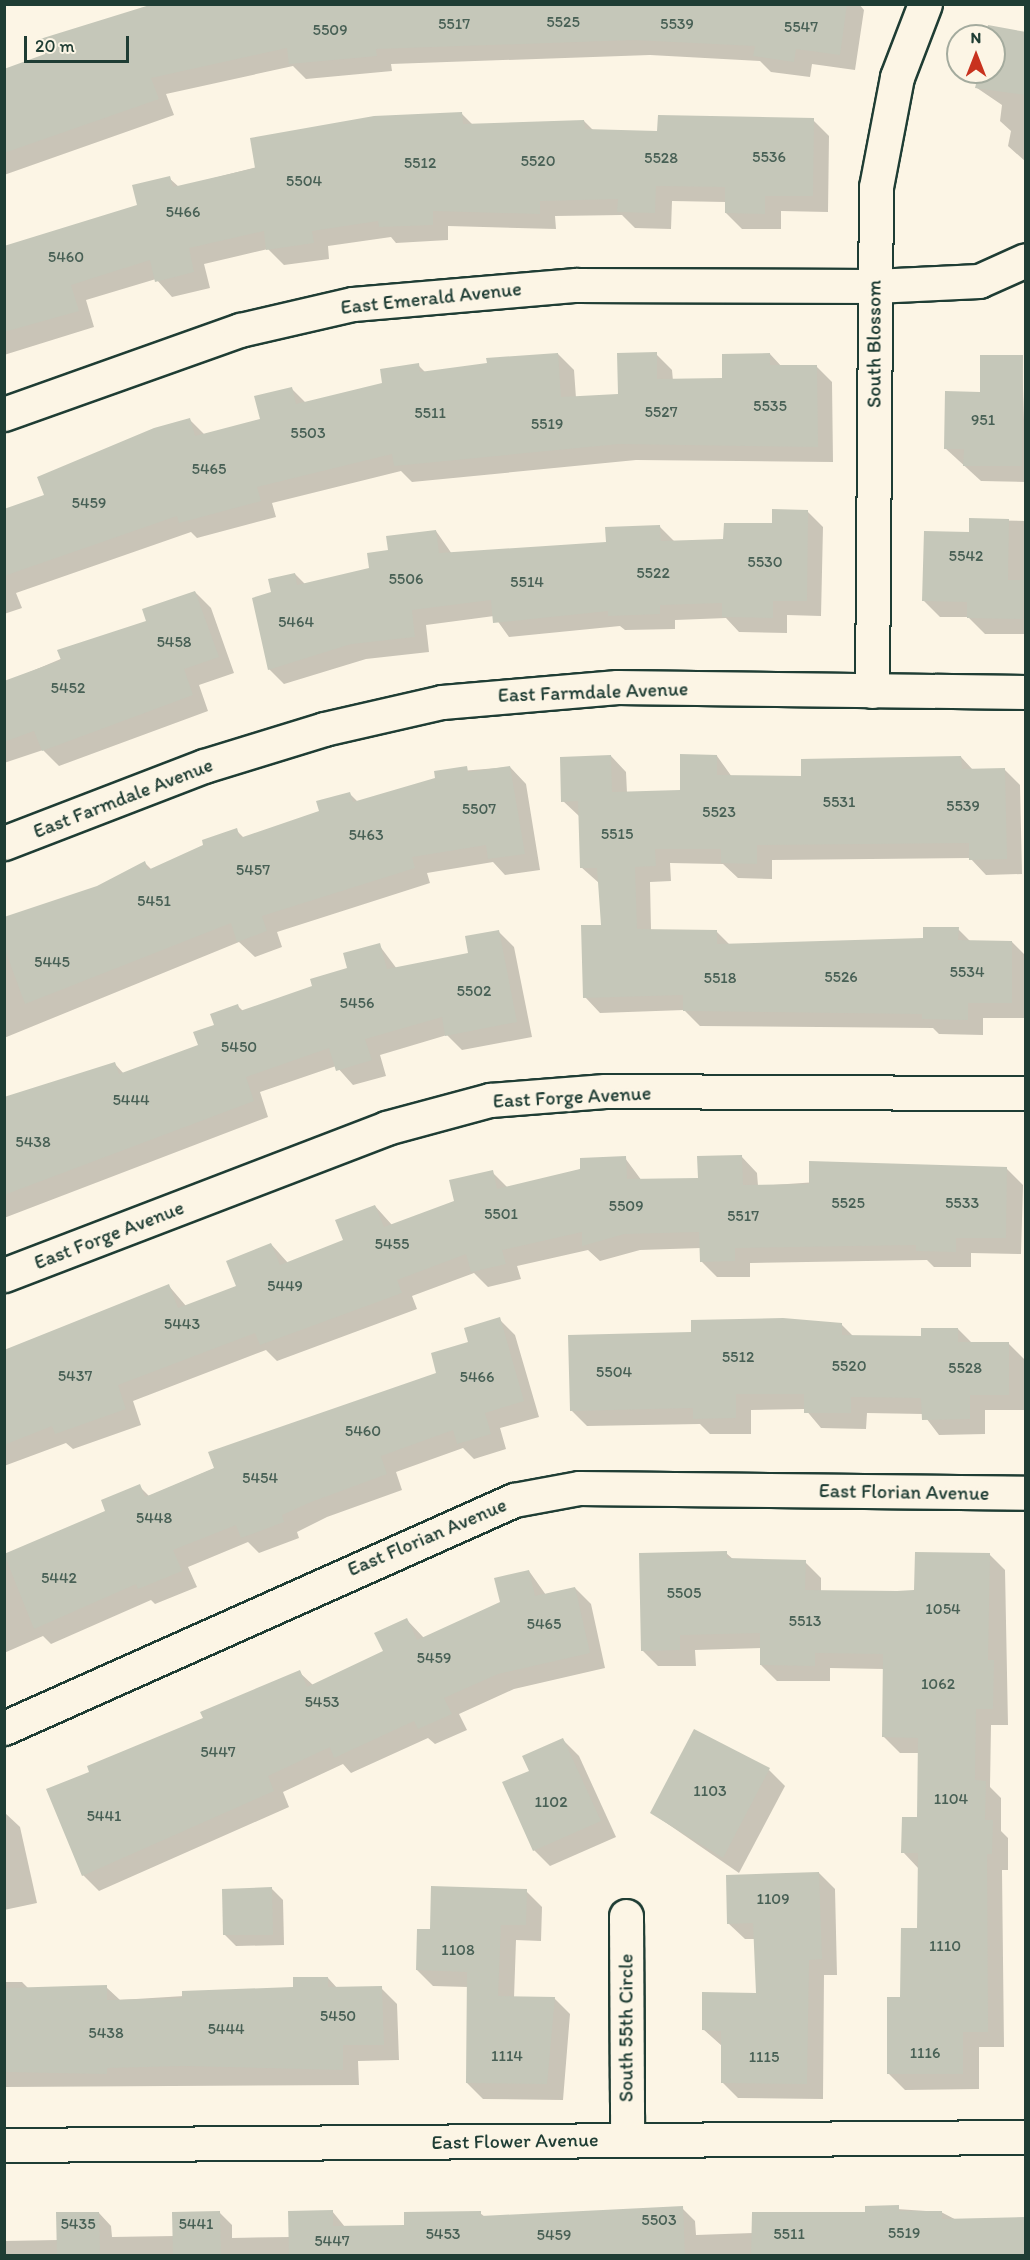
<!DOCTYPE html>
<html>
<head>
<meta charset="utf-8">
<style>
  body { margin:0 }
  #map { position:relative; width:1030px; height:2260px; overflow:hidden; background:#fcf5e5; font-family:Itim,sans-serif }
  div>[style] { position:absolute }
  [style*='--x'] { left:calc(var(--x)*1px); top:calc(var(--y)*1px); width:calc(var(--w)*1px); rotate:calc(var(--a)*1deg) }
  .shadow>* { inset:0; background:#0003 }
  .building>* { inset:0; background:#c5c7b9 }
  .roads { filter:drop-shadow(2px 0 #1f3d34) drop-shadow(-2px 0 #1f3d34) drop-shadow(0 2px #1f3d34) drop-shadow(0 -2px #1f3d34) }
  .street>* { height:33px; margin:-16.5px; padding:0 16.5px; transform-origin:16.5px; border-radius:16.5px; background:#fcf5e5 }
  span { translate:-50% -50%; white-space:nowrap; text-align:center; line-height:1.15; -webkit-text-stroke:5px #fcf5e5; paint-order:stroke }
  .number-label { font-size:16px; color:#486055 }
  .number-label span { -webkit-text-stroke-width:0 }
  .street-label { font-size:20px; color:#1f3d34 }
  .frame { position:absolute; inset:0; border:6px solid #1f3d34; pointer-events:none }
  .north { position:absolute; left:946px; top:24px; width:60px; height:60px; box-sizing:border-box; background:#fcf5e5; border:2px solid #a4ab9e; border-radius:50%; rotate:0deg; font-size:16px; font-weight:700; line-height:24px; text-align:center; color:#1f3d34 }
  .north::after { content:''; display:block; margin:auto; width:21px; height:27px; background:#c8321e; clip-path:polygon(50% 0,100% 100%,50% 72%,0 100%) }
  .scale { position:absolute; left:24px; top:36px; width:105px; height:27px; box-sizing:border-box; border:3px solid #1f3d34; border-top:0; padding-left:8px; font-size:18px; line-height:21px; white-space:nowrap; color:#1f3d34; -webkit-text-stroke:4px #fcf5e5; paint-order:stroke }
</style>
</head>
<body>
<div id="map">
  <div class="shadow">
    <i style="clip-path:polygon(699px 4px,859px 4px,864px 10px,855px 70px,812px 64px,810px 77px,771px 72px,760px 61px,650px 55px,391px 64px,392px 71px,306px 79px,293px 66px,166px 94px,174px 115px,4px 175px,4px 70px)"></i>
    <i style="clip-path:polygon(1026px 34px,1026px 162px,1008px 146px,1011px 131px,1000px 121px,1002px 105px,977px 88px,980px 72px,994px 72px,994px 36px,987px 36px)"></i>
    <i style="clip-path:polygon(462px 114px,473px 125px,584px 121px,593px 130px,659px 132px,813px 120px,829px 136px,828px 212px,781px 211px,781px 229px,742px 229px,726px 213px,726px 202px,672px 201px,671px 229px,635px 228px,622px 215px,555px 216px,556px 229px,448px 226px,448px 240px,396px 243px,391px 237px,328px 246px,329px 259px,284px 265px,268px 249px,204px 264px,210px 288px,172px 297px,156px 279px,86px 300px,94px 327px,4px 355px,4px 247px,139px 206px,169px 178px,179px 187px)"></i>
    <i style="clip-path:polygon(558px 354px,574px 370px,576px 398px,619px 396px,656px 354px,672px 370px,673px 381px,724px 380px,770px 354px,782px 367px,816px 366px,832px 382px,833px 462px,636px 460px,412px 482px,401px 471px,272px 503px,276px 517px,197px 538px,191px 532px,16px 593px,22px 608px,4px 614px,4px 511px,46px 496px,190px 420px,205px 435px,262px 420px,291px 388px,306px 403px,384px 384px,418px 365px,426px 373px)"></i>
    <i style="clip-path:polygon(1022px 357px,1026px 482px,981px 481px,945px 448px,981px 394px)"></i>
    <i style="clip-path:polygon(808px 512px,823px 527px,821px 616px,787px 615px,787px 633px,739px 632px,726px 618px,675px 620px,675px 629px,625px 630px,620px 626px,509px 637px,494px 616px,426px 625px,429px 652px,366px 659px,284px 684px,269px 669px,273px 593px,295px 574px,305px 584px,371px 569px,390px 552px,436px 531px,452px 554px,607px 544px,660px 527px,675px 542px,725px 540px)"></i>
    <i style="clip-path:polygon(970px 520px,1026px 521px,1026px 634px,985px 634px,968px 617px,940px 617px,924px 601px,970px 533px)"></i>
    <i style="clip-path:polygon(195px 592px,211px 608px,234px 673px,199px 685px,208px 711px,59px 766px,43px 750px,4px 763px,4px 683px,148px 622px)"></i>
    <i style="clip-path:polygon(611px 756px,626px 772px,627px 793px,682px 791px,717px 756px,732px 777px,803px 778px,961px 757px,973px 770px,1004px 769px,1020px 785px,1022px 874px,986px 875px,970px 858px,772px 860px,772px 879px,738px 878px,723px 864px,670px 863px,671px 881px,650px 882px,651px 930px,717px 932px,730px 945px,924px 939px,958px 929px,971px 942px,1012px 942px,1026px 956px,1026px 1018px,983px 1018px,983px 1035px,939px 1034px,933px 1028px,700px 1026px,684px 1010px,600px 1013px,585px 997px,602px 926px,599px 883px,581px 867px,579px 816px,563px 801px)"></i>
    <i style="clip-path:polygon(510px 767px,526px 784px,540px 870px,505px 875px,493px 862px,427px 873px,430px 883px,277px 932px,282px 947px,255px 957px,239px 942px,4px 1038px,4px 918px,98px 887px,145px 863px,152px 870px,236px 830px,244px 838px,321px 812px,349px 793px,358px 802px,437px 780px,436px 773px)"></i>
    <i style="clip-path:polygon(499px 932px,514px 947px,532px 1037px,462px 1050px,447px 1035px,380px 1055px,386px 1076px,353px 1085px,336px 1066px,260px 1092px,268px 1117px,4px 1218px,4px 1115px,115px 1064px,124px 1074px,200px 1046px,238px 1006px,243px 1011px,313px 987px,349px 969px,379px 945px,397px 969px,470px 954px)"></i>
    <i style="clip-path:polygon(741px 1156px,757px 1173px,758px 1186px,1007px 1169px,1023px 1185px,1021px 1254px,971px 1253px,971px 1267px,934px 1267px,927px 1260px,750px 1263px,750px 1277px,717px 1277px,701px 1261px,701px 1248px,640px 1250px,600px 1261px,588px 1250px,517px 1266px,521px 1279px,488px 1287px,474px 1273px,412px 1296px,417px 1309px,277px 1361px,266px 1350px,133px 1401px,141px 1425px,73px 1449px,66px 1443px,4px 1466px,4px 1353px,169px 1286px,186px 1306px,238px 1286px,271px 1244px,288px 1263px,345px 1241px,375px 1206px,392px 1225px,456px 1202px,492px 1172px,508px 1188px,625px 1158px,642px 1181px,699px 1179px)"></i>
    <i style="clip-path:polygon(499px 1319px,515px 1335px,539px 1417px,500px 1428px,506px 1449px,474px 1459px,463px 1448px,396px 1472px,402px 1490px,327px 1517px,297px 1532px,299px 1538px,259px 1553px,248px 1542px,188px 1567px,197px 1587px,155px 1604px,151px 1600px,51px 1644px,43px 1636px,4px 1653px,4px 1556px,107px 1511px,139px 1486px,149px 1496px,438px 1374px)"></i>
    <i style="clip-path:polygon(841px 1324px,853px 1336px,922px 1337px,958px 1329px,972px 1343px,1008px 1343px,1024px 1359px,1025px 1410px,985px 1410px,985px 1434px,939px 1435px,923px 1414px,867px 1413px,866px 1429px,821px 1428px,805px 1409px,751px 1410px,751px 1434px,710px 1434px,700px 1424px,587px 1426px,571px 1410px,693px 1334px)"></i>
    <i style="clip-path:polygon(726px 1553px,734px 1560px,805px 1562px,821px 1578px,821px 1591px,916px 1592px,989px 1554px,1005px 1570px,1008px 1725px,991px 1725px,990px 1787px,1001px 1798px,1001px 1831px,1008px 1838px,1008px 1870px,1002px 1870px,1004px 2047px,979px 2047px,979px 2089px,905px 2090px,889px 2074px,919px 1930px,919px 1869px,903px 1852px,919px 1819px,919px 1753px,900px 1753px,884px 1737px,884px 1669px,830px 1668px,830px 1681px,777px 1681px,761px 1665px,762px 1648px,695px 1650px,696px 1666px,658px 1666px,642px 1650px)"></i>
    <i style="clip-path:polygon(529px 1571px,546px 1595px,575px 1588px,591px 1604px,605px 1668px,514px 1689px,459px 1714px,467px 1730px,435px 1744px,428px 1738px,351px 1773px,343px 1764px,283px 1792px,289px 1807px,99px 1891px,83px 1875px,91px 1773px,299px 1672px,313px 1685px,385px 1652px,407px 1620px,424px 1638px,502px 1603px)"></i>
    <i style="clip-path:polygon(563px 1740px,579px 1756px,616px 1837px,550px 1866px,534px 1850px,531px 1771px)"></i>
    <i style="clip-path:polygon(769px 1770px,785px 1786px,739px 1873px,652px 1813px)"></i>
    <i style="clip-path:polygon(4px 1812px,20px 1827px,37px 1903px,4px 1910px)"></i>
    <i style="clip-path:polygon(819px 1873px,835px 1889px,837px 1975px,824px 1975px,823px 2099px,738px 2098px,722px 2082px,722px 2046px,703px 2029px,757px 1994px,755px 1939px,745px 1939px,728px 1923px)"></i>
    <i style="clip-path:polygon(272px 1889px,283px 1900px,284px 1945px,236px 1946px,225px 1935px)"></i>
    <i style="clip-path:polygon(526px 1891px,542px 1907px,541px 1941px,516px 1940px,514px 1998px,554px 1998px,570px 2014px,563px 2100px,483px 2099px,467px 2083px,468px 1987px,433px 1986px,417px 1970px,431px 1930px)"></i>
    <i style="clip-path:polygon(328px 1978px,338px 1989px,381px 1988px,397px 2004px,399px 2060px,358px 2061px,359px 2085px,4px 2087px,4px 1982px,22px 1982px,29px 1989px,106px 1987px,120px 2000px,295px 1989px)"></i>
    <i style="clip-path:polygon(867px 2207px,941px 2212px,1026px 2256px,4px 2256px,4px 2241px,58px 2240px,99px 2213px,111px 2226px,112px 2237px,174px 2236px,219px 2212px,232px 2225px,232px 2238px,290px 2237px,332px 2211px,345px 2227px,406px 2226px,480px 2213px,485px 2217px,682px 2208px,695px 2221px,696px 2235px,753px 2233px,867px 2214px)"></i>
  </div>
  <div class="building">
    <i style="clip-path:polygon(153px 4px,847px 4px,840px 55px,796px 49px,794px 62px,753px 56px,755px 46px,633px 40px,376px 49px,377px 56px,289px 64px,287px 48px,151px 78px,159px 99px,4px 153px,4px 69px,45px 54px,40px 39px)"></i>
    <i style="clip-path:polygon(988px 25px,1026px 32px,1026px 95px,975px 88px,979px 72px,994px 72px,994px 36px,986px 36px)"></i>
    <i style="clip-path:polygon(462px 112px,463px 124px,584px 120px,585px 129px,657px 131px,658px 115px,814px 118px,813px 196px,765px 196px,765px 214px,725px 213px,725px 187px,656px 186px,655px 213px,617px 212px,618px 199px,540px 201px,540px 214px,433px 211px,433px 225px,379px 227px,378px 221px,312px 231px,314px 243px,266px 250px,264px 231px,189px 248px,194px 272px,155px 282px,150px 260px,71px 285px,79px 311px,4px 332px,4px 246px,137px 205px,132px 185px,170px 176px,173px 187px,255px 168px,250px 138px,374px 116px)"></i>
    <i style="clip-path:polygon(657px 352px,657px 379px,722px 378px,722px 354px,770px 353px,770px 365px,817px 365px,818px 447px,619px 444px,394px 466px,392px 454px,257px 487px,261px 501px,179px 523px,177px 516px,4px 576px,4px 509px,44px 495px,37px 477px,154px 428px,190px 418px,195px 436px,260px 419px,254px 396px,292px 387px,296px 404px,382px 383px,380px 369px,419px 363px,420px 372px,487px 363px,486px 358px,558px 353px,561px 397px,618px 394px,617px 353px)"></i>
    <i style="clip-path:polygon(980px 355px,1023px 355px,1022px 466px,963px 466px,964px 449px,944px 449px,945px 391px,980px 392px)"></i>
    <i style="clip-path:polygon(772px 509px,808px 510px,807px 601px,773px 601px,773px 618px,722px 617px,722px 603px,660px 605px,660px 614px,608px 616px,608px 611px,493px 623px,491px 600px,412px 610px,415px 637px,351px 644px,268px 670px,252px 598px,271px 592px,268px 579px,295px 573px,297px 585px,369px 568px,367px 553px,388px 550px,386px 536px,436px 530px,439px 553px,606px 542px,605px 527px,660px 525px,661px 541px,723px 539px,724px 523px,772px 523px)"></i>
    <i style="clip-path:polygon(969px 518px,1009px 519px,1008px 580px,1024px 580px,1023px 619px,967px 618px,967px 602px,922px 601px,924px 531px,969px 532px)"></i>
    <i style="clip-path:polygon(195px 591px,219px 657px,184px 669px,193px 695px,42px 751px,34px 731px,4px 742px,4px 681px,61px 660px,57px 650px,146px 621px,142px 609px)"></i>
    <i style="clip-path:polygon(680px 754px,717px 755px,717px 775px,801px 776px,801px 759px,961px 756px,962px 769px,1005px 768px,1007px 859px,969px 860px,969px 843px,757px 845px,757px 864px,721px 863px,721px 849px,655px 849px,656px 866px,635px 867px,637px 929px,717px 930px,717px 944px,923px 938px,923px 927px,959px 927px,958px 940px,1012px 941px,1012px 1003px,968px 1003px,968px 1020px,922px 1019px,922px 1014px,683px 1011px,683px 995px,583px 998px,581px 925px,601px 925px,597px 868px,580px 868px,578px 801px,561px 802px,560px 757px,611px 755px,612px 792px,680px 790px)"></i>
    <i style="clip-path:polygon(467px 766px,468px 772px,510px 766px,525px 854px,488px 859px,486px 845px,412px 857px,415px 868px,262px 916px,267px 931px,237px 942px,231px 923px,25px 1004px,4px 947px,4px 917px,97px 886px,145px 861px,148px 870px,203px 845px,202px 840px,237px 828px,240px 838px,319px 811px,316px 801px,350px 792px,353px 802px,435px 778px,434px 771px)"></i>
    <i style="clip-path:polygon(499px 930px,517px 1022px,445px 1036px,442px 1017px,365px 1039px,372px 1060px,336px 1071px,329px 1048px,246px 1077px,254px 1101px,4px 1195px,4px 1097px,115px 1062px,119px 1074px,198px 1045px,193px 1032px,214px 1025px,210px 1014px,238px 1004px,240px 1011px,312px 986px,310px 979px,347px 968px,343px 953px,380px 943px,387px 969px,468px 953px,465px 936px)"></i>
    <i style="clip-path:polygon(742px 1155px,743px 1185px,809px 1184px,809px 1161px,1007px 1167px,1006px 1238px,956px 1238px,956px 1252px,916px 1251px,916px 1245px,735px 1248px,735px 1261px,700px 1262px,699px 1232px,624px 1234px,582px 1246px,582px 1232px,502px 1250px,506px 1264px,471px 1272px,466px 1254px,397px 1280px,402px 1293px,260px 1345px,255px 1333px,118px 1385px,126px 1409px,55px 1434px,52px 1426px,4px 1445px,4px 1350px,169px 1284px,178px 1308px,236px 1286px,226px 1261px,271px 1243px,280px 1265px,343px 1240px,335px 1220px,375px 1205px,384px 1227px,454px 1201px,449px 1180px,493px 1170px,497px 1189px,580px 1169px,580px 1158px,626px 1156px,627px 1179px,698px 1178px,697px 1156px)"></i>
    <i style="clip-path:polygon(500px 1317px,524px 1401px,485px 1413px,491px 1434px,457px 1444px,453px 1430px,381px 1456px,387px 1474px,311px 1502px,282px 1515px,284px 1522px,241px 1538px,236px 1525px,173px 1550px,182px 1571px,138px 1589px,136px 1584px,34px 1629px,4px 1554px,105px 1511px,101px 1500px,140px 1484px,145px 1497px,214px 1468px,208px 1452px,436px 1373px,431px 1353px,468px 1342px,464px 1328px)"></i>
    <i style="clip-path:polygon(783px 1318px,842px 1323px,842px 1335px,921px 1336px,921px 1328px,958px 1328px,958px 1342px,1009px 1342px,1009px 1395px,970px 1395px,970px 1419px,922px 1420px,921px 1398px,851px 1397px,851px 1413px,804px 1413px,804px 1394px,736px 1394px,736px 1418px,693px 1419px,693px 1408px,570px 1411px,568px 1335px,691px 1332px,691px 1320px)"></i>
    <i style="clip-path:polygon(727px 1551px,727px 1558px,806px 1560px,805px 1590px,897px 1591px,914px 1590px,915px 1552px,990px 1553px,988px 1660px,994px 1660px,993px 1709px,976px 1709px,975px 1780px,986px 1781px,985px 1820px,993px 1820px,992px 1854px,987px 1854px,988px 2032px,963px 2032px,963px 2074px,887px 2074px,887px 1997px,900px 1997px,901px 1928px,917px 1928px,918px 1853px,901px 1853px,902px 1817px,917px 1817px,918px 1738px,882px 1737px,883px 1654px,815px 1653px,815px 1666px,760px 1665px,760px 1633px,680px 1635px,680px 1650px,641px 1651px,639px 1553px)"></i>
    <i style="clip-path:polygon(529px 1570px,535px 1596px,575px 1587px,590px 1653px,498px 1674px,444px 1698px,452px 1714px,418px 1729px,414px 1721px,334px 1758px,330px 1747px,268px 1776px,274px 1791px,82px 1876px,46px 1789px,89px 1772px,87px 1766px,203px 1718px,200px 1712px,300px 1670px,307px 1687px,383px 1651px,374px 1633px,407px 1618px,417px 1640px,500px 1602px,494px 1578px)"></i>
    <i style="clip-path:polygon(694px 1729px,770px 1768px,723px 1858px,650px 1813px)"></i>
    <i style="clip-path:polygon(563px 1738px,601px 1821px,533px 1851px,502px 1782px,529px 1771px,522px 1756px)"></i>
    <i style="clip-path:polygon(819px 1872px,822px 1959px,809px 1960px,807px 2084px,721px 2083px,721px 2031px,702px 2030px,702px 1992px,756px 1993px,753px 1923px,727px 1924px,726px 1875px)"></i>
    <i style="clip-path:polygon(431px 1886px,527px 1889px,526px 1925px,501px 1925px,498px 1996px,555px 1997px,547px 2084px,466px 2083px,467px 1972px,416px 1970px,417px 1929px,430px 1929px)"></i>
    <i style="clip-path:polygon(272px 1887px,273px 1935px,223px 1935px,222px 1889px)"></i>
    <i style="clip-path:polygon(293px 1977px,328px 1977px,328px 1987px,382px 1986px,384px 2045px,343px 2045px,343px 2070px,184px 2066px,107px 2068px,107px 2074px,4px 2072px,4px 1988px,107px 1985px,107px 2000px,182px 1998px,182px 1991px,293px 1987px)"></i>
    <i style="clip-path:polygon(899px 2205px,899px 2211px,942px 2211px,942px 2219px,1026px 2217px,1026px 2256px,751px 2256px,752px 2212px,865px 2212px,865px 2206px)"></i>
    <i style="clip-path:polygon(683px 2206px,685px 2256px,289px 2256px,288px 2211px,333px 2210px,333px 2226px,404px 2225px,404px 2212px,481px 2211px,481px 2216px)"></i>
    <i style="clip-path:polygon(220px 2211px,221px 2256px,173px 2256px,172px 2212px)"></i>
    <i style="clip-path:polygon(56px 2212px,99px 2212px,100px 2256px,57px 2256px)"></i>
  </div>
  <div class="roads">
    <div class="street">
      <i style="--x:4;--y:414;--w:251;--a:-19.6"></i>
      <i style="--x:240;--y:330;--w:116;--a:-13"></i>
      <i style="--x:353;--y:304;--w:224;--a:-4.9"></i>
      <i style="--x:576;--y:285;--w:298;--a:0.2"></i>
      <i style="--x:874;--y:286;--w:105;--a:-2.7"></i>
      <i style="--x:979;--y:281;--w:51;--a:-24.1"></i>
      <i style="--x:872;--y:691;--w:504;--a:-89.55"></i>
      <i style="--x:876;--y:187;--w:112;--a:-79.2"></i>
      <i style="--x:897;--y:77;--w:78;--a:-69"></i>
      <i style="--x:4;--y:843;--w:214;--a:-21.1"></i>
      <i style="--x:204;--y:766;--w:126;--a:-17.1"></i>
      <i style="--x:324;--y:729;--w:121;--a:-12.9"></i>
      <i style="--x:442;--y:702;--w:176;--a:-4.9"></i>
      <i style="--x:617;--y:687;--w:409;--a:0.7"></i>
      <i style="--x:4;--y:1275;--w:409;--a:-21"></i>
      <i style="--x:386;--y:1128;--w:108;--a:-15.1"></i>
      <i style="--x:490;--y:1100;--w:115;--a:-4.5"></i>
      <i style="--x:605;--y:1091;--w:421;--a:0.3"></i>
      <i style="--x:4;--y:1728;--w:559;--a:-24.09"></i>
      <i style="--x:514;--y:1500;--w:66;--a:-10.5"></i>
      <i style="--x:579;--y:1488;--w:447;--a:0.6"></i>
      <i style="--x:626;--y:1916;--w:224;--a:89.7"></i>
      <i style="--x:4;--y:2145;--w:1022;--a:-0.45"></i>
    </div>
  </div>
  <div class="number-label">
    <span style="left:563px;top:22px">5525</span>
    <span style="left:454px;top:24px">5517</span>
    <span style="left:677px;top:24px">5539</span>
    <span style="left:801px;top:27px">5547</span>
    <span style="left:330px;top:30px">5509</span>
    <span style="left:769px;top:157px">5536</span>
    <span style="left:661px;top:158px">5528</span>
    <span style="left:538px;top:161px">5520</span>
    <span style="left:420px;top:163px">5512</span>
    <span style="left:304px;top:181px">5504</span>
    <span style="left:183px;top:212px">5466</span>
    <span style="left:66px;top:257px">5460</span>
    <span style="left:770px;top:406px">5535</span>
    <span style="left:661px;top:412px">5527</span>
    <span style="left:430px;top:413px">5511</span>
    <span style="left:983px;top:420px">951</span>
    <span style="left:547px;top:424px">5519</span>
    <span style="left:308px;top:433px">5503</span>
    <span style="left:209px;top:469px">5465</span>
    <span style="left:89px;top:503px">5459</span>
    <span style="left:966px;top:556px">5542</span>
    <span style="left:765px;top:562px">5530</span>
    <span style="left:653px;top:573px">5522</span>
    <span style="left:406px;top:579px">5506</span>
    <span style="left:527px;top:582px">5514</span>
    <span style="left:296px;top:622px">5464</span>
    <span style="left:174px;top:642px">5458</span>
    <span style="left:68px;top:688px">5452</span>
    <span style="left:839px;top:802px">5531</span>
    <span style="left:963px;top:806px">5539</span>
    <span style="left:479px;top:809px">5507</span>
    <span style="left:719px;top:812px">5523</span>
    <span style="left:617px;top:834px">5515</span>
    <span style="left:366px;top:835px">5463</span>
    <span style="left:253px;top:870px">5457</span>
    <span style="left:154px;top:901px">5451</span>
    <span style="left:52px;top:962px">5445</span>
    <span style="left:967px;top:972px">5534</span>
    <span style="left:841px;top:977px">5526</span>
    <span style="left:720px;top:978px">5518</span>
    <span style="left:474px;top:991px">5502</span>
    <span style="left:357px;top:1003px">5456</span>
    <span style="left:239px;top:1047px">5450</span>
    <span style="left:131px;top:1100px">5444</span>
    <span style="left:33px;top:1142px">5438</span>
    <span style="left:848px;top:1203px">5525</span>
    <span style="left:962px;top:1203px">5533</span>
    <span style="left:626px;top:1206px">5509</span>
    <span style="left:501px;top:1214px">5501</span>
    <span style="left:743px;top:1216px">5517</span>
    <span style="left:392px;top:1244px">5455</span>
    <span style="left:285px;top:1286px">5449</span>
    <span style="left:182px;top:1324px">5443</span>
    <span style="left:738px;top:1357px">5512</span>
    <span style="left:849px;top:1366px">5520</span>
    <span style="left:965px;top:1368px">5528</span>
    <span style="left:614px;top:1372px">5504</span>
    <span style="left:75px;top:1376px">5437</span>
    <span style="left:477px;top:1377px">5466</span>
    <span style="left:363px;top:1431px">5460</span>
    <span style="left:260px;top:1478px">5454</span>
    <span style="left:154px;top:1518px">5448</span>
    <span style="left:59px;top:1578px">5442</span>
    <span style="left:684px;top:1593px">5505</span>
    <span style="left:943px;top:1609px">1054</span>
    <span style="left:805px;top:1621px">5513</span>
    <span style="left:544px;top:1624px">5465</span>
    <span style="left:434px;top:1658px">5459</span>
    <span style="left:938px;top:1684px">1062</span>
    <span style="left:322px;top:1702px">5453</span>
    <span style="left:218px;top:1752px">5447</span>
    <span style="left:710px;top:1791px">1103</span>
    <span style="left:951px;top:1799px">1104</span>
    <span style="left:551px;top:1802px">1102</span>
    <span style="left:104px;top:1816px">5441</span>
    <span style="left:773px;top:1899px">1109</span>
    <span style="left:945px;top:1946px">1110</span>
    <span style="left:458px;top:1950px">1108</span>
    <span style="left:338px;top:2016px">5450</span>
    <span style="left:226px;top:2029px">5444</span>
    <span style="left:106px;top:2033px">5438</span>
    <span style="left:925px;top:2053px">1116</span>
    <span style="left:507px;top:2056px">1114</span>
    <span style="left:764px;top:2057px">1115</span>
    <span style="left:659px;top:2220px">5503</span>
    <span style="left:78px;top:2224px">5435</span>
    <span style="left:196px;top:2224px">5441</span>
    <span style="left:904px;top:2233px">5519</span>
    <span style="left:443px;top:2234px">5453</span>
    <span style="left:789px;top:2234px">5511</span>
    <span style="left:554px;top:2235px">5459</span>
    <span style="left:332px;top:2241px">5447</span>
  </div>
  <div class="street-label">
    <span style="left:431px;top:298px;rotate:-6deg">East Emerald Avenue</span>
    <span style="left:874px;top:344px;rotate:-90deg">South Blossom</span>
    <span style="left:593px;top:692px;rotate:-2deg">East Farmdale Avenue</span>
    <span style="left:123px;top:798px;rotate:-21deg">East Farmdale Avenue</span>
    <span style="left:572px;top:1097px;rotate:-3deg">East Forge Avenue</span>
    <span style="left:109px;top:1235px;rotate:-21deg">East Forge Avenue</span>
    <span style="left:904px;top:1492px;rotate:1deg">East Florian Avenue</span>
    <span style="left:427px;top:1537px;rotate:-23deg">East Florian Avenue</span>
    <span style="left:626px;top:2028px;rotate:-90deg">South 55th Circle</span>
    <span style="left:515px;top:2141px;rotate:-1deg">East Flower Avenue</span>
  </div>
  <div class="frame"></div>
  <div class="north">N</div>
  <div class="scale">20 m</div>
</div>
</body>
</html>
